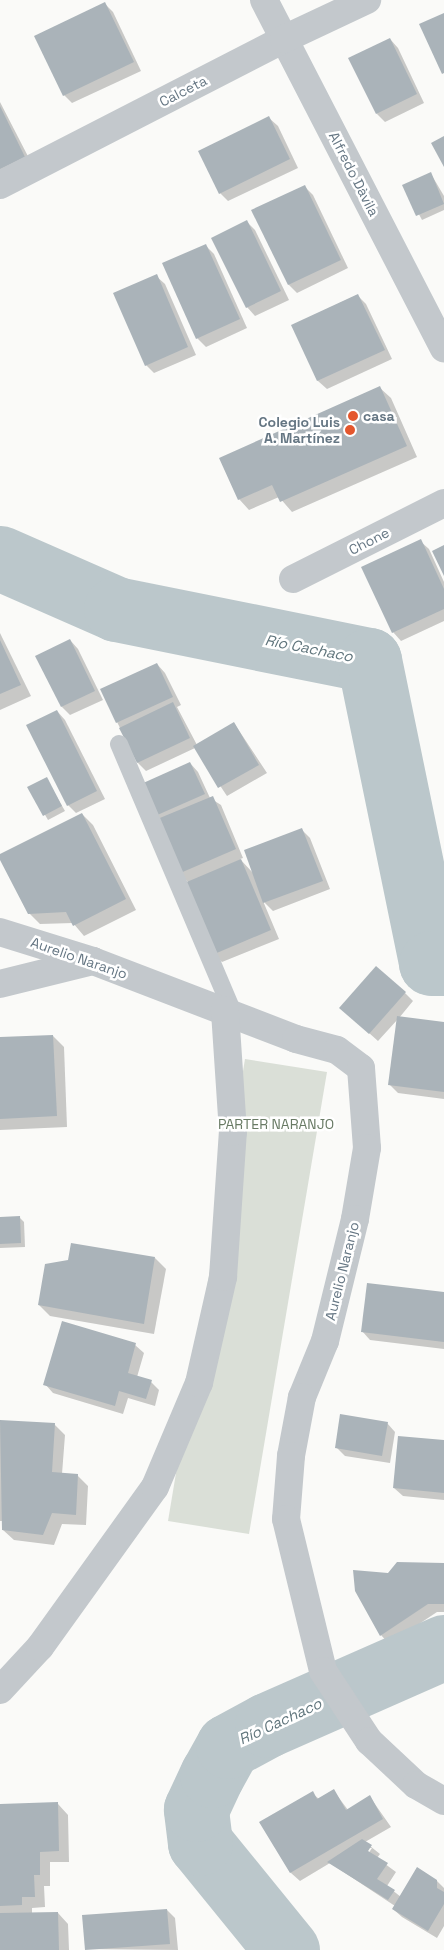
<!DOCTYPE html>
<html>
<head>
<meta charset="utf-8">
<style>
  body { margin:0 }
  #map { position:relative; width:444px; height:1950px; overflow:hidden; background:#fafaf8; font-family:"Space Grotesk",sans-serif }
  div>[style] { position:absolute }
  [style*='--x'] { left:calc(var(--x)*1px); top:calc(var(--y)*1px); width:calc(var(--w)*1px); rotate:calc(var(--a)*1deg) }
  .green>* { inset:0; background:#dadfd7 }
  .shadow>* { inset:0; background:#0003 }
  .river>* { height:65px; margin:-32.5px; padding:0 32.5px; transform-origin:32.5px; border-radius:32.5px; background:#bbc7cb }
  .building>* { inset:0; background:#aab3b9 }
  .lane>* { height:18px; margin:-9px; padding:0 9px; transform-origin:9px; border-radius:9px; background:#c3c8cc }
  .street>* { height:28px; margin:-14px; padding:0 14px; transform-origin:14px; border-radius:14px; background:#c3c8cc }
  .dots>* { width:14px; height:14px; translate:-50% -50%; box-sizing:border-box; border:2px solid #fff; border-radius:50% }
  span { translate:-50% -50%; white-space:nowrap; text-align:center; line-height:1.15; -webkit-text-stroke:5px #fff; paint-order:stroke }
  .street-label { font-size:14px; color:#657683 }
  .poi-label { font-size:14px; color:#657683; font-weight:700 }
  .left { translate:0 -50%; text-align:left }
  .right { translate:-100% -50%; text-align:right }
  .park-label { font-size:14px; color:#687a64 }
  .water-label { font-size:15px; color:#60757c; font-style:italic }
</style>
</head>
<body>
<div id="map">
  <div class="green">
    <i style="clip-path:polygon(245px 1059px,327px 1072px,249px 1534px,168px 1521px)"></i>
  </div>
  <div class="shadow">
    <i style="clip-path:polygon(105px 4px,113px 12px,141px 71px,72px 103px,64px 95px)"></i>
    <i style="clip-path:polygon(390px 39px,398px 48px,424px 103px,385px 122px,377px 114px)"></i>
    <i style="clip-path:polygon(0 102px,34px 168px,0 185px)"></i>
    <i style="clip-path:polygon(269px 118px,278px 126px,298px 168px,228px 201px,220px 193px)"></i>
    <i style="clip-path:polygon(431px 174px,444px 196px,444px 210px,422px 220px,404px 186px)"></i>
    <i style="clip-path:polygon(305px 187px,313px 195px,348px 268px,297px 293px,289px 285px,253px 211px)"></i>
    <i style="clip-path:polygon(247px 222px,255px 230px,289px 300px,255px 316px,247px 307px)"></i>
    <i style="clip-path:polygon(205px 245px,214px 254px,247px 328px,206px 347px,197px 338px)"></i>
    <i style="clip-path:polygon(156px 276px,165px 284px,196px 355px,154px 373px,146px 365px)"></i>
    <i style="clip-path:polygon(357px 295px,366px 304px,392px 359px,327px 389px,318px 381px,293px 325px)"></i>
    <i style="clip-path:polygon(380px 388px,391px 398px,417px 457px,292px 512px,279px 497px,249px 510px,239px 499px)"></i>
    <i style="clip-path:polygon(420px 541px,429px 549px,444px 582px,444px 621px,401px 641px,393px 632px)"></i>
    <i style="clip-path:polygon(0 633px,31px 696px,0 710px)"></i>
    <i style="clip-path:polygon(70px 640px,78px 649px,103px 700px,70px 715px,62px 707px)"></i>
    <i style="clip-path:polygon(157px 664px,165px 673px,181px 705px,177px 707px,197px 745px,234px 723px,267px 773px,227px 796px,195px 748px,146px 771px,138px 763px,117px 722px)"></i>
    <i style="clip-path:polygon(57px 711px,65px 720px,105px 799px,76px 813px,68px 805px)"></i>
    <i style="clip-path:polygon(190px 763px,198px 772px,210px 798px,221px 805px,243px 858px,240px 859px,253px 873px,302px 830px,310px 838px,330px 889px,273px 911px,263px 901px,279px 939px,222px 962px,213px 954px,189px 883px,179px 873px,156px 816px)"></i>
    <i style="clip-path:polygon(46px 778px,65px 811px,48px 820px,29px 787px)"></i>
    <i style="clip-path:polygon(82px 814px,93px 825px,136px 910px,84px 936px,73px 923px,40px 924px,29px 913px,0 857px)"></i>
    <i style="clip-path:polygon(405px 993px,413px 1001px,399px 1018px,444px 1023px,444px 1099px,398px 1093px,390px 1085px,398px 1019px,378px 1041px,341px 1008px)"></i>
    <i style="clip-path:polygon(53px 1036px,64px 1047px,67px 1127px,0 1130px,0 1038px)"></i>
    <i style="clip-path:polygon(0 1218px,20px 1218px,24px 1222px,25px 1247px,0 1248px)"></i>
    <i style="clip-path:polygon(155px 1258px,166px 1269px,154px 1334px,50px 1316px,39px 1305px)"></i>
    <i style="clip-path:polygon(444px 1294px,444px 1349px,370px 1340px,362px 1331px)"></i>
    <i style="clip-path:polygon(135px 1345px,144px 1353px,137px 1377px,151px 1382px,159px 1390px,155px 1406px,128px 1398px,123px 1414px,53px 1393px,45px 1384px)"></i>
    <i style="clip-path:polygon(0 1421px,54px 1424px,65px 1435px,62px 1474px,77px 1475px,88px 1486px,86px 1525px,62px 1524px,54px 1545px,14px 1540px,3px 1530px,4px 1521px,0 1521px)"></i>
    <i style="clip-path:polygon(387px 1423px,395px 1432px,390px 1463px,345px 1456px,336px 1447px)"></i>
    <i style="clip-path:polygon(444px 1441px,444px 1500px,403px 1496px,394px 1488px)"></i>
    <i style="clip-path:polygon(444px 1564px,444px 1612px,437px 1612px,389px 1644px,381px 1635px,389px 1574px)"></i>
    <i style="clip-path:polygon(evenodd,333px 1790px,348px 1810px,370px 1797px,391px 1827px,365px 1842px,380px 1854px,377px 1858px,396px 1872px,387px 1886px,401px 1897px,437px 1881px,444px 1888px,444px 1926px,437px 1938px,402px 1917px,393px 1909px,395px 1906px,330px 1863px,300px 1881px,291px 1873px,261px 1823px,312px 1793px,319px 1799px,333px 1790px,369px 1848px,372px 1848px,366px 1857px,369px 1848px)"></i>
    <i style="clip-path:polygon(58px 1804px,68px 1815px,69px 1862px,50px 1862px,50px 1886px,44px 1886px,45px 1907px,32px 1908px,32px 1913px,58px 1913px,68px 1924px,69px 1950px,0 1950px,0 1805px)"></i>
    <i style="clip-path:polygon(167px 1910px,175px 1918px,178px 1950px,86px 1949px)"></i>
  </div>
  <div class="river">
    <i style="--x:0;--y:558;--w:127;--a:23.7"></i>
    <i style="--x:116;--y:609;--w:258;--a:11.4"></i>
    <i style="--x:369;--y:660;--w:309;--a:78.4"></i>
    <i style="--x:431;--y:963;--w:13;--a:0"></i>
    <i style="--x:287;--y:1950;--w:138;--a:-129.1"></i>
    <i style="--x:200;--y:1843;--w:34;--a:-97"></i>
    <i style="--x:196;--y:1809;--w:38;--a:-65"></i>
    <i style="--x:212;--y:1775;--w:33;--a:-61"></i>
    <i style="--x:228;--y:1746;--w:44;--a:-28.3"></i>
    <i style="--x:267;--y:1725;--w:193;--a:-23.8"></i>
  </div>
  <div class="building">
    <i style="clip-path:polygon(105px 2px,134px 62px,63px 96px,34px 36px)"></i>
    <i style="clip-path:polygon(444px 13px,444px 73px,442px 74px,419px 24px)"></i>
    <i style="clip-path:polygon(390px 38px,417px 94px,376px 114px,348px 58px)"></i>
    <i style="clip-path:polygon(0 106px,25px 157px,0 169px)"></i>
    <i style="clip-path:polygon(269px 116px,290px 159px,219px 194px,198px 151px)"></i>
    <i style="clip-path:polygon(444px 136px,444px 167px,431px 143px)"></i>
    <i style="clip-path:polygon(431px 172px,444px 204px,416px 216px,402px 185px)"></i>
    <i style="clip-path:polygon(305px 185px,341px 260px,288px 285px,251px 210px)"></i>
    <i style="clip-path:polygon(247px 220px,281px 291px,246px 308px,211px 238px)"></i>
    <i style="clip-path:polygon(206px 244px,240px 319px,196px 339px,162px 263px)"></i>
    <i style="clip-path:polygon(157px 274px,188px 347px,145px 366px,113px 293px)"></i>
    <i style="clip-path:polygon(358px 294px,385px 350px,317px 381px,291px 325px)"></i>
    <i style="clip-path:polygon(380px 386px,407px 446px,280px 502px,272px 485px,238px 500px,219px 458px)"></i>
    <i style="clip-path:polygon(421px 539px,444px 589px,444px 609px,392px 633px,361px 567px)"></i>
    <i style="clip-path:polygon(444px 545px,444px 576px,432px 551px)"></i>
    <i style="clip-path:polygon(70px 639px,95px 691px,61px 707px,35px 656px)"></i>
    <i style="clip-path:polygon(0 640px,21px 685px,0 694px)"></i>
    <i style="clip-path:polygon(157px 663px,173px 697px,116px 723px,100px 689px)"></i>
    <i style="clip-path:polygon(173px 702px,190px 738px,137px 763px,119px 728px)"></i>
    <i style="clip-path:polygon(57px 710px,97px 791px,67px 806px,26px 725px)"></i>
    <i style="clip-path:polygon(234px 722px,259px 765px,218px 788px,193px 746px)"></i>
    <i style="clip-path:polygon(190px 762px,205px 794px,155px 816px,141px 784px)"></i>
    <i style="clip-path:polygon(47px 777px,62px 806px,43px 816px,27px 787px)"></i>
    <i style="clip-path:polygon(213px 796px,236px 849px,178px 874px,155px 820px)"></i>
    <i style="clip-path:polygon(82px 813px,126px 899px,73px 926px,66px 912px,28px 914px,0 860px,0 854px)"></i>
    <i style="clip-path:polygon(302px 828px,323px 881px,263px 903px,244px 850px)"></i>
    <i style="clip-path:polygon(241px 859px,271px 930px,212px 955px,182px 884px)"></i>
    <i style="clip-path:polygon(376px 966px,406px 992px,369px 1034px,339px 1008px)"></i>
    <i style="clip-path:polygon(397px 1016px,444px 1022px,444px 1092px,388px 1085px)"></i>
    <i style="clip-path:polygon(53px 1035px,57px 1116px,0 1119px,0 1037px)"></i>
    <i style="clip-path:polygon(20px 1216px,21px 1243px,0 1244px,0 1217px)"></i>
    <i style="clip-path:polygon(71px 1243px,155px 1257px,144px 1324px,38px 1305px,45px 1264px,68px 1260px)"></i>
    <i style="clip-path:polygon(367px 1283px,444px 1292px,444px 1342px,361px 1332px)"></i>
    <i style="clip-path:polygon(62px 1321px,136px 1343px,128px 1373px,152px 1380px,146px 1399px,119px 1391px,115px 1406px,43px 1385px)"></i>
    <i style="clip-path:polygon(340px 1414px,388px 1422px,382px 1456px,335px 1448px)"></i>
    <i style="clip-path:polygon(0 1420px,55px 1423px,52px 1472px,78px 1474px,76px 1515px,52px 1513px,43px 1535px,2px 1530px)"></i>
    <i style="clip-path:polygon(398px 1436px,444px 1440px,444px 1493px,393px 1488px)"></i>
    <i style="clip-path:polygon(397px 1562px,444px 1563px,444px 1604px,428px 1604px,380px 1636px,355px 1591px,353px 1570px,388px 1573px)"></i>
    <i style="clip-path:polygon(334px 1789px,346px 1810px,370px 1795px,383px 1819px,290px 1873px,259px 1822px,313px 1791px,317px 1799px)"></i>
    <i style="clip-path:polygon(58px 1802px,59px 1851px,40px 1852px,40px 1875px,34px 1875px,35px 1897px,22px 1897px,22px 1905px,0 1906px,0 1804px)"></i>
    <i style="clip-path:polygon(362px 1839px,372px 1845px,368px 1851px,388px 1863px,377px 1879px,395px 1890px,388px 1900px,327px 1862px)"></i>
    <i style="clip-path:polygon(417px 1867px,437px 1880px,437px 1888px,444px 1892px,444px 1904px,428px 1931px,392px 1909px)"></i>
    <i style="clip-path:polygon(167px 1909px,170px 1944px,85px 1950px,82px 1915px)"></i>
    <i style="clip-path:polygon(58px 1912px,59px 1950px,0 1950px,0 1913px)"></i>
  </div>
  <div class="lane">
    <i style="--x:119;--y:744;--w:292;--a:67"></i>
  </div>
  <div class="street">
    <i style="--x:264;--y:0;--w:392;--a:62.7"></i>
    <i style="--x:0;--y:185;--w:319;--a:-27.2"></i>
    <i style="--x:284;--y:39;--w:92;--a:-25.2"></i>
    <i style="--x:293;--y:579;--w:169;--a:-26.7"></i>
    <i style="--x:0;--y:932;--w:97;--a:17.3"></i>
    <i style="--x:93;--y:961;--w:217;--a:21"></i>
    <i style="--x:296;--y:1039;--w:42;--a:15"></i>
    <i style="--x:337;--y:1050;--w:30;--a:37"></i>
    <i style="--x:361;--y:1068;--w:80;--a:85.7"></i>
    <i style="--x:367;--y:1148;--w:72;--a:99.6"></i>
    <i style="--x:355;--y:1219;--w:126;--a:103.8"></i>
    <i style="--x:325;--y:1341;--w:61;--a:112.3"></i>
    <i style="--x:302;--y:1397;--w:60;--a:100.6"></i>
    <i style="--x:291;--y:1456;--w:63;--a:94.5"></i>
    <i style="--x:286;--y:1519;--w:156;--a:76.3"></i>
    <i style="--x:323;--y:1671;--w:84;--a:56.7"></i>
    <i style="--x:369;--y:1741;--w:64;--a:43.1"></i>
    <i style="--x:416;--y:1785;--w:32;--a:30"></i>
    <i style="--x:0;--y:984;--w:96;--a:-13.9"></i>
    <i style="--x:0;--y:1690;--w:59;--a:-47.1"></i>
    <i style="--x:40;--y:1647;--w:197;--a:-54.3"></i>
    <i style="--x:155;--y:1487;--w:113;--a:-67.1"></i>
    <i style="--x:199;--y:1383;--w:109;--a:-77.2"></i>
    <i style="--x:223;--y:1277;--w:145;--a:-86.1"></i>
    <i style="--x:233;--y:1132;--w:122;--a:-93.8"></i>
  </div>
  <div class="dots">
    <i style="left:353px;top:416px;background:#e4572e"></i>
    <i style="left:350px;top:430px;background:#e4572e"></i>
  </div>
  <div class="street-label">
    <span style="left:183px;top:91px;rotate:-27deg">Calceta</span>
    <span style="left:354px;top:174px;rotate:63deg">Alfredo Dàvila</span>
    <span style="left:369px;top:541px;rotate:-27deg">Chone</span>
    <span style="left:79px;top:958px;rotate:19deg">Aurelio Naranjo</span>
    <span style="left:342px;top:1271px;rotate:-76deg">Aurelio Naranjo</span>
  </div>
  <div class="poi-label">
    <span class="left" style="left:363px;top:416px">casa</span>
    <span class="right" style="left:340px;top:430px">Colegio Luis<br>A. Martínez</span>
  </div>
  <div class="park-label">
    <span style="left:276px;top:1124px">PARTER NARANJO</span>
  </div>
  <div class="water-label">
    <span style="left:309px;top:648px;rotate:11deg">Río Cachaco</span>
    <span style="left:280px;top:1721px;rotate:-25deg">Río Cachaco</span>
  </div>
</div>
</body>
</html>
